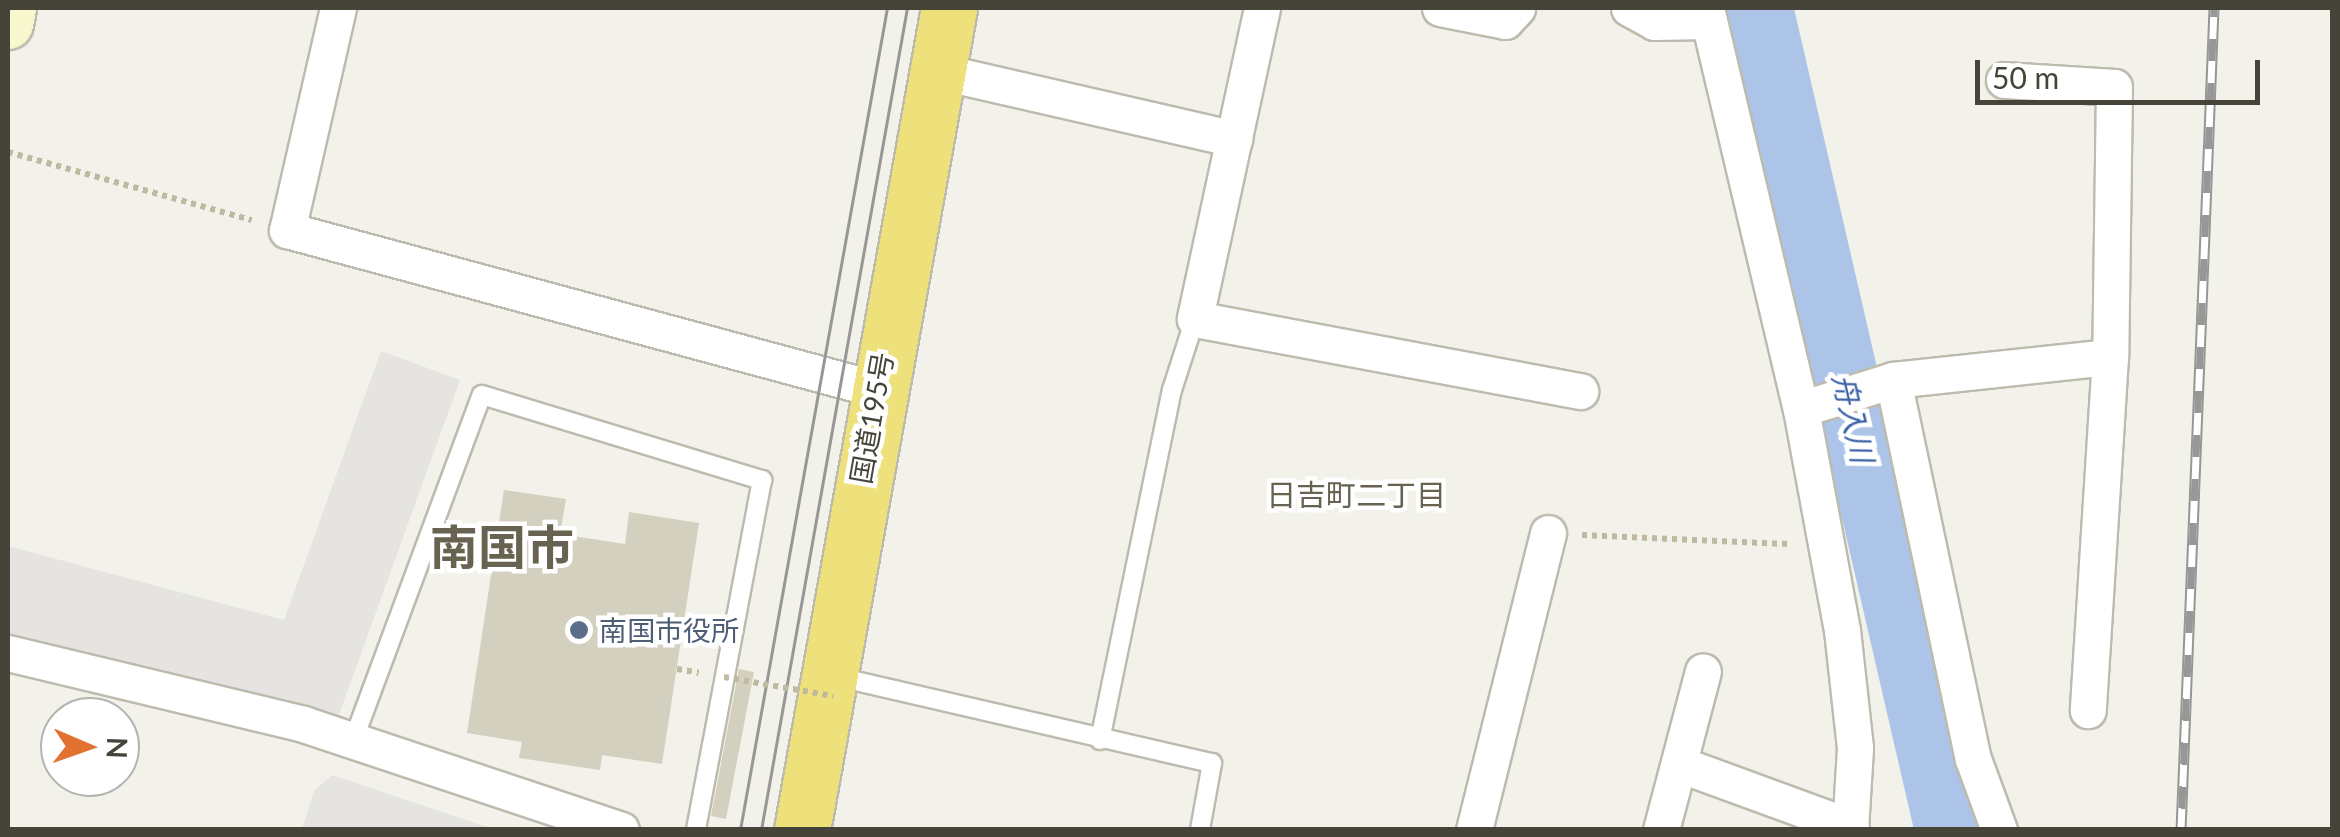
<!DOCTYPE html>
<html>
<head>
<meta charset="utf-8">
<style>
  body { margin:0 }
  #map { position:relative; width:2340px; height:837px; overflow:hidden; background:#f3f2ea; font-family:Lato,"Noto Sans JP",sans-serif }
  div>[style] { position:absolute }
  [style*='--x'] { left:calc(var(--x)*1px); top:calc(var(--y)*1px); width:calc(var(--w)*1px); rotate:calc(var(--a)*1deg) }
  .parking>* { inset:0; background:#e5e4e1 }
  .river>* { height:68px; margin:-34px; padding:0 34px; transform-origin:34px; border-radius:34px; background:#adc4e9 }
  .building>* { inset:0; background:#d3d0c0 }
  .path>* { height:6px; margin-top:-3px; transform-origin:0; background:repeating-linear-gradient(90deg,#beb9a0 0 5px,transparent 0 10px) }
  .roads { filter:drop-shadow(2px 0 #bdbbad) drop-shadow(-2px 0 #bdbbad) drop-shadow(0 2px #bdbbad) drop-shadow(0 -2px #bdbbad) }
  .lane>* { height:18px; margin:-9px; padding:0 9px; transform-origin:9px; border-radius:9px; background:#fff }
  .street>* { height:35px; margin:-17.5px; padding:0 17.5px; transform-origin:17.5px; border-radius:17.5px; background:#fff }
  .secondary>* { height:50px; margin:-25px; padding:0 25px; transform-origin:25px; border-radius:25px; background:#f9f7ce }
  .highway>* { height:55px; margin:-27.5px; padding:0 27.5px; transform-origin:27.5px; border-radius:27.5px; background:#eee07a }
  .tram>* { height:2.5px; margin:-1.25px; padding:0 1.25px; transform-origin:1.25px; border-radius:1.25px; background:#979797 }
  .rail>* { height:11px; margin-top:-5.5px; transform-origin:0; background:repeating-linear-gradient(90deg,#fff 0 22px,#979797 0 44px); box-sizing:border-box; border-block:2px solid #979797 }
  .path-bridge>* { height:6px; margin-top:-3px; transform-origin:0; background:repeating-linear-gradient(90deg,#beb9a0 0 5px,transparent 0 10px) }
  .dots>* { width:28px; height:28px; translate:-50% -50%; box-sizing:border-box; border:5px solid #fff; border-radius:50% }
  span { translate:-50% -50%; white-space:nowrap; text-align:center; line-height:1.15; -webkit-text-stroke:9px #fff; paint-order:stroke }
  .street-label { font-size:28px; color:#464439 }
  .service-label { font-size:28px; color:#4e5e75 }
  .left { translate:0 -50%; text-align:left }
  .water-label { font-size:30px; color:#3d64a6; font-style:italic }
  .neighbourhood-label { font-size:30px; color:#686351 }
  .town-label { font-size:48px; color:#686351; font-weight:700 }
  .frame { position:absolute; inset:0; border:10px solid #464439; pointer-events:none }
  .north { position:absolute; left:40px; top:697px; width:100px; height:100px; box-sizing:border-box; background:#fff; border:2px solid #b5b4b0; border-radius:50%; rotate:92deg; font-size:28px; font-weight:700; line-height:40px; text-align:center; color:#464439 }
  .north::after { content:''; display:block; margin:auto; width:35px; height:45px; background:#e27232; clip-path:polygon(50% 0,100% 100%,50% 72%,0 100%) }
  .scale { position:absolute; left:1975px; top:60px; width:285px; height:45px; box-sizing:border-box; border:5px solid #464439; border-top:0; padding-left:12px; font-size:30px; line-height:35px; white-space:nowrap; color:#464439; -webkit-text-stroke:8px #fff; paint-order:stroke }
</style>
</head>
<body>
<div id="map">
  <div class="parking">
    <i style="clip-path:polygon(381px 351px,460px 380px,336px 723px,8px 638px,8px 546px,284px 620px)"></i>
    <i style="clip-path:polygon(332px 775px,493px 829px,302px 829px,314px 791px)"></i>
  </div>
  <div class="river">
    <i style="--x:1759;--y:8;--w:844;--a:76.99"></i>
  </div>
  <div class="building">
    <i style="clip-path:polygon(504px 490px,566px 499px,560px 534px,625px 544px,629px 512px,699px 523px,662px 764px,602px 755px,600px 770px,519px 758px,522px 742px,467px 733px)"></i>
    <i style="clip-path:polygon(739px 669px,754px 672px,726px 819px,711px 816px)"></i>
  </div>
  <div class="path">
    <i style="--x:8;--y:152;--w:253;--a:15.6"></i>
    <i style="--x:1582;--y:535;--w:207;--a:2.5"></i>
    <i style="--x:677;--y:669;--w:22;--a:10"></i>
  </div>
  <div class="roads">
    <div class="lane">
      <i style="--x:834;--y:676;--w:388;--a:13"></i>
      <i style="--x:1212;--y:763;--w:68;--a:100.2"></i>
      <i style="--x:1100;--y:740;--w:357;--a:-78.4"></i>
      <i style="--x:1172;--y:390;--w:75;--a:-72.1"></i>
      <i style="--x:353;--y:741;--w:369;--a:-69.6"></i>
      <i style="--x:482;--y:395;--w:293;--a:16.9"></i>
      <i style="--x:762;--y:480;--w:356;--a:100.7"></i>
    </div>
    <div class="street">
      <i style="--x:338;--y:8;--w:228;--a:102.9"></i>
      <i style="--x:287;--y:230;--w:610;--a:15.11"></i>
      <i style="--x:1262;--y:8;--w:318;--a:102.2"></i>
      <i style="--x:1195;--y:319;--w:392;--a:10.6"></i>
      <i style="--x:1440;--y:8;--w:66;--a:11.3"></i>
      <i style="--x:1505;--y:21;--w:18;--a:-47"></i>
      <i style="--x:1629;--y:8;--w:29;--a:29"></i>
      <i style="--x:1654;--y:22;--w:55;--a:-1"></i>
      <i style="--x:1706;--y:8;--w:412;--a:76.7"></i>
      <i style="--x:1801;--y:409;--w:225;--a:79.5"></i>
      <i style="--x:1842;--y:630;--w:119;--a:83.7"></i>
      <i style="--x:1855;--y:748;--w:82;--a:93.5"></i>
      <i style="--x:938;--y:71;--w:304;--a:12.9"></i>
      <i style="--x:2004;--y:80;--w:110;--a:3.6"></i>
      <i style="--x:2114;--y:87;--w:270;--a:90.8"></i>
      <i style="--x:2110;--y:357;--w:354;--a:93.6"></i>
      <i style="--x:1893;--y:380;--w:218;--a:-6.1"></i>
      <i style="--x:1801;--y:409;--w:96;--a:-17.5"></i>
      <i style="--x:1893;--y:380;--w:387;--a:78.1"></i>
      <i style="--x:1973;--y:759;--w:76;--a:69.9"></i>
      <i style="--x:8;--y:653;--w:303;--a:13.5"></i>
      <i style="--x:303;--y:724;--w:335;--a:18.4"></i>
      <i style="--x:1679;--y:764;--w:183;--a:20.1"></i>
      <i style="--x:1474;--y:830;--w:306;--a:-76"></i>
      <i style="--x:1661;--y:830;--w:164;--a:-75.2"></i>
    </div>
    <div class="secondary">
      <i style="--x:8;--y:24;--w:16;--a:-79"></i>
    </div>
    <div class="highway">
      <i style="--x:802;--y:830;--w:835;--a:-79.86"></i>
    </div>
  </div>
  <div class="tram">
    <i style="--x:740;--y:830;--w:835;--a:-79.86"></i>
    <i style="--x:761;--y:830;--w:835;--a:-79.93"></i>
  </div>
  <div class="rail">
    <i style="--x:2181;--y:830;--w:823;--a:-87.7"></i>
  </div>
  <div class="path-bridge">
    <i style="--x:724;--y:677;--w:111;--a:9.9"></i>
  </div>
  <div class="dots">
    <i style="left:579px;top:630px;background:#5c6f8a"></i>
  </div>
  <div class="street-label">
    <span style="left:871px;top:418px;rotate:-80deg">国道195号</span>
  </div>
  <div class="service-label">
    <span class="left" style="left:599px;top:630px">南国市役所</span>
  </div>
  <div class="water-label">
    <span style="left:1854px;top:418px;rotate:77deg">舟入川</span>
  </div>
  <div class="neighbourhood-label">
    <span style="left:1356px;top:494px">日吉町二丁目</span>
  </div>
  <div class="town-label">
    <span style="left:502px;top:547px">南国市</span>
  </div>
  <div class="frame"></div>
  <div class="north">N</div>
  <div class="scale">50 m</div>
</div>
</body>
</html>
